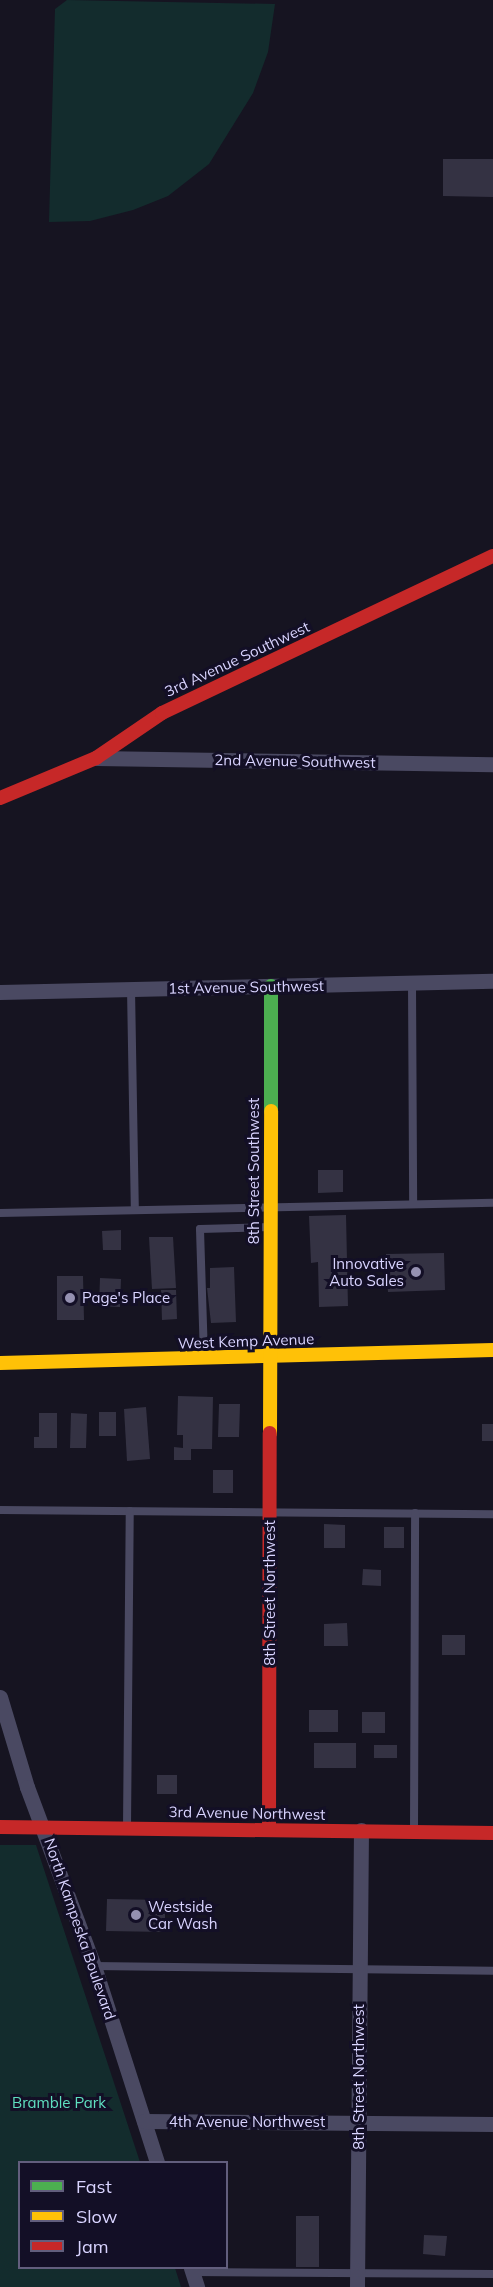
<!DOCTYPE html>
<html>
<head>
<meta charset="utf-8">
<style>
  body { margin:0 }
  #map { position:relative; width:493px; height:2287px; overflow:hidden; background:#161421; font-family:Mulish,sans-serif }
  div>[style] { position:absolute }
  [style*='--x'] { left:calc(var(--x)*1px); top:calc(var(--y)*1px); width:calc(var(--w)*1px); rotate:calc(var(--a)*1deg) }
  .green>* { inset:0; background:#132c2d }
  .building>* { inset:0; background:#343243 }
  .lane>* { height:8px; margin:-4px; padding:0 4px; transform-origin:4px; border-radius:4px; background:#4a4962 }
  .street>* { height:15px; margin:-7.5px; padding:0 7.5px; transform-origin:7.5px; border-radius:7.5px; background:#4a4962 }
  .fast>* { height:14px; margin:-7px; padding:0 7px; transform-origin:7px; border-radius:7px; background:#4caf50 }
  .slow>* { height:14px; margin:-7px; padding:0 7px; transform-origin:7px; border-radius:7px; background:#ffc107 }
  .jam>* { height:14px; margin:-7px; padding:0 7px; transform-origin:7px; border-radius:7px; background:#c62828 }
  .dots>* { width:16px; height:16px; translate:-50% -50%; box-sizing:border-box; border:3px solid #130f26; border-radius:50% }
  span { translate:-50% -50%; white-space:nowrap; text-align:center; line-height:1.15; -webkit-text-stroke:6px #130f26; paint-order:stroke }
  .street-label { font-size:15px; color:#d9d4ff }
  .poi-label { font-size:15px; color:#d9d4ff }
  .right { translate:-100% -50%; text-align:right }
  .left { translate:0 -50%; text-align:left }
  .park-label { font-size:15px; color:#5fe0c0 }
  .legend { position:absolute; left:18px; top:2161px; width:210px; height:108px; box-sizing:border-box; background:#130f26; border:2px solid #625e7d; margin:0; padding:8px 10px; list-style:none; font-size:18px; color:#d9d4ff }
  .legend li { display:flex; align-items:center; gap:12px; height:30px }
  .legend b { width:30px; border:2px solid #625e7d }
</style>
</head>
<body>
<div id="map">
  <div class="green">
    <i style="clip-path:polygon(67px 0,275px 4px,268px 52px,253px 93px,209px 164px,168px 196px,133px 210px,90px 221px,49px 222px,55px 9px)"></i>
    <i style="clip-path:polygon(0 1845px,36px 1845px,140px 2162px,20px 2162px,20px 2268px,175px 2268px,181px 2287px,0 2287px)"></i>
  </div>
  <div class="building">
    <i style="clip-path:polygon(443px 159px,493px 159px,493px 197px,443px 196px)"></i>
    <i style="clip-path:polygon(318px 1170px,343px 1170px,343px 1192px,318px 1193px)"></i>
    <i style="clip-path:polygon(346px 1215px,348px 1306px,319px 1307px,318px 1262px,311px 1263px,309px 1216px)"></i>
    <i style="clip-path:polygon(121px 1230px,121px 1250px,103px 1250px,102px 1231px)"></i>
    <i style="clip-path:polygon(149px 1237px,173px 1237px,176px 1288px,152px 1289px)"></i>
    <i style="clip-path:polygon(444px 1253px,445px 1290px,388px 1292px,386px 1254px)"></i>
    <i style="clip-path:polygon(234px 1267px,236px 1322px,211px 1323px,207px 1288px,210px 1288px,210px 1268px)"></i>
    <i style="clip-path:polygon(57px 1276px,83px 1276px,84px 1320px,57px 1320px)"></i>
    <i style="clip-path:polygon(100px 1278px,121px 1279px,120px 1307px,99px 1306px)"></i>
    <i style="clip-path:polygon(161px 1290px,176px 1290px,177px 1319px,162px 1320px)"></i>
    <i style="clip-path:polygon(178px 1396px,213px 1397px,212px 1449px,191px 1449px,191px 1460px,174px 1460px,174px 1447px,183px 1448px,183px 1435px,177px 1435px)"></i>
    <i style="clip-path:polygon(219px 1404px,240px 1404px,239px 1437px,218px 1437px)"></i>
    <i style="clip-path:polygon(146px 1407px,150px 1459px,127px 1461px,124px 1409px)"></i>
    <i style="clip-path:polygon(99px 1412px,116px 1412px,116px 1436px,99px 1436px)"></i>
    <i style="clip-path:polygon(39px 1413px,57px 1413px,57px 1448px,34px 1448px,34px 1437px,39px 1437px)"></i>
    <i style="clip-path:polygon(71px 1413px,87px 1414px,86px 1448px,70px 1448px)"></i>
    <i style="clip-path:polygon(482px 1424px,493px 1424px,493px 1441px,482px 1441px)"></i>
    <i style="clip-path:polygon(213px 1470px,233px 1470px,233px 1493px,213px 1493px)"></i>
    <i style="clip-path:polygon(324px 1524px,345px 1525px,345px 1548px,324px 1548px)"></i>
    <i style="clip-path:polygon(384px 1527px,404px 1527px,404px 1548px,384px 1548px)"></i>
    <i style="clip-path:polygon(363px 1569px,381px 1570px,381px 1586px,362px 1585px)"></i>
    <i style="clip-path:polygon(347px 1623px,348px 1646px,324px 1646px,324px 1624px)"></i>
    <i style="clip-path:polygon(442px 1635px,465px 1635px,465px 1655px,442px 1655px)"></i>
    <i style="clip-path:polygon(309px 1710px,338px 1710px,338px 1732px,309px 1732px)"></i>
    <i style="clip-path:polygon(362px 1712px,385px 1712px,385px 1733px,362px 1733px)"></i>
    <i style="clip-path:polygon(314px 1743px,356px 1743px,356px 1768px,314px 1768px)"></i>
    <i style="clip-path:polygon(374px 1745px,397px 1745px,397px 1758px,374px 1758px)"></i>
    <i style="clip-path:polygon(157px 1775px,177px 1775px,177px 1794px,157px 1794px)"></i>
    <i style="clip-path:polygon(107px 1899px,165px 1900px,165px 1932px,106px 1931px)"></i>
    <i style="clip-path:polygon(296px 2216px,319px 2216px,319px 2267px,296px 2267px)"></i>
    <i style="clip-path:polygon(424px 2235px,447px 2236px,445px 2256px,423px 2254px)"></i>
  </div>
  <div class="lane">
    <i style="--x:412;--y:983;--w:221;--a:89.7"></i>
    <i style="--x:131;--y:989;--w:220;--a:89"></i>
    <i style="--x:0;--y:1213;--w:493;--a:-1.2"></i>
    <i style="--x:204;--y:1357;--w:128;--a:-91.8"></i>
    <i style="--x:200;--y:1229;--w:70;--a:-1.6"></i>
    <i style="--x:0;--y:1510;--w:493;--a:0.5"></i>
    <i style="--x:127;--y:1827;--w:316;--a:-89.5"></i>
    <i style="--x:414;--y:1830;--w:317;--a:-89.8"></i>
    <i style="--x:94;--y:1966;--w:399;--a:0.7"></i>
    <i style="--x:193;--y:2272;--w:300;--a:0.4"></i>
  </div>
  <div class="street">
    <i style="--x:96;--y:758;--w:397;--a:0.9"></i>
    <i style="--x:0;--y:992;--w:493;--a:-1.3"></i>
    <i style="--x:0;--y:1697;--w:94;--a:73.3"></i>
    <i style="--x:27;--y:1787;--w:191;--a:69.5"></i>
    <i style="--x:94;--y:1966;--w:206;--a:72.2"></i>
    <i style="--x:144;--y:2121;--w:349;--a:0.5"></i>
    <i style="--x:191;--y:2268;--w:20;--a:72"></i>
    <i style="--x:357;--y:2287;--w:457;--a:-89.5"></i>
  </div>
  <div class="fast">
    <i style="--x:271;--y:1111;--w:125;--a:-90"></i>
  </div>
  <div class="slow">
    <i style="--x:0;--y:1363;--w:493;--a:-1.5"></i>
    <i style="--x:270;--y:1433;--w:322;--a:-89.8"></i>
  </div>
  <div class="jam">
    <i style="--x:0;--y:798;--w:104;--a:-22.6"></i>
    <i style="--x:96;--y:758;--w:80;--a:-34.3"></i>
    <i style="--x:162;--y:713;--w:366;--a:-25.4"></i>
    <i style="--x:0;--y:1827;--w:493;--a:0.7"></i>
    <i style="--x:269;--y:1830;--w:397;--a:-89.9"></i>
  </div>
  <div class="dots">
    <i style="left:416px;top:1272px;background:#9591b1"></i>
    <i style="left:70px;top:1298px;background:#9591b1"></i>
    <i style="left:136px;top:1915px;background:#9591b1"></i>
  </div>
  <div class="street-label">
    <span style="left:237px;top:659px;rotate:-25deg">3rd Avenue Southwest</span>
    <span style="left:295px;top:761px;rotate:1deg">2nd Avenue Southwest</span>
    <span style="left:246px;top:987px;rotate:-1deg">1st Avenue Southwest</span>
    <span style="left:254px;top:1171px;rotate:-90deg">8th Street Southwest</span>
    <span style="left:246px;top:1341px;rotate:-2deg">West Kemp Avenue</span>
    <span style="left:270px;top:1593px;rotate:-90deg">8th Street Northwest</span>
    <span style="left:247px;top:1813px;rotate:1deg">3rd Avenue Northwest</span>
    <span style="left:80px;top:1929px;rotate:71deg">North Kampeska Boulevard</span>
    <span style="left:359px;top:2077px;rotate:-90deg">8th Street Northwest</span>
    <span style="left:247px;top:2122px">4th Avenue Northwest</span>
  </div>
  <div class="poi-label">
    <span class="right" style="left:404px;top:1272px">Innovative<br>Auto Sales</span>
    <span class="left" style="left:82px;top:1298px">Page's Place</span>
    <span class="left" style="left:148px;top:1915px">Westside<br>Car Wash</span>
  </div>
  <div class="park-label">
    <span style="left:59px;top:2103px">Bramble Park</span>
  </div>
  <ul class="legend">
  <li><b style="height:8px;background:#4caf50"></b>Fast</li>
  <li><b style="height:8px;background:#ffc107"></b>Slow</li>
  <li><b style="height:8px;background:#c62828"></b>Jam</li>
  </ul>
</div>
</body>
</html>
